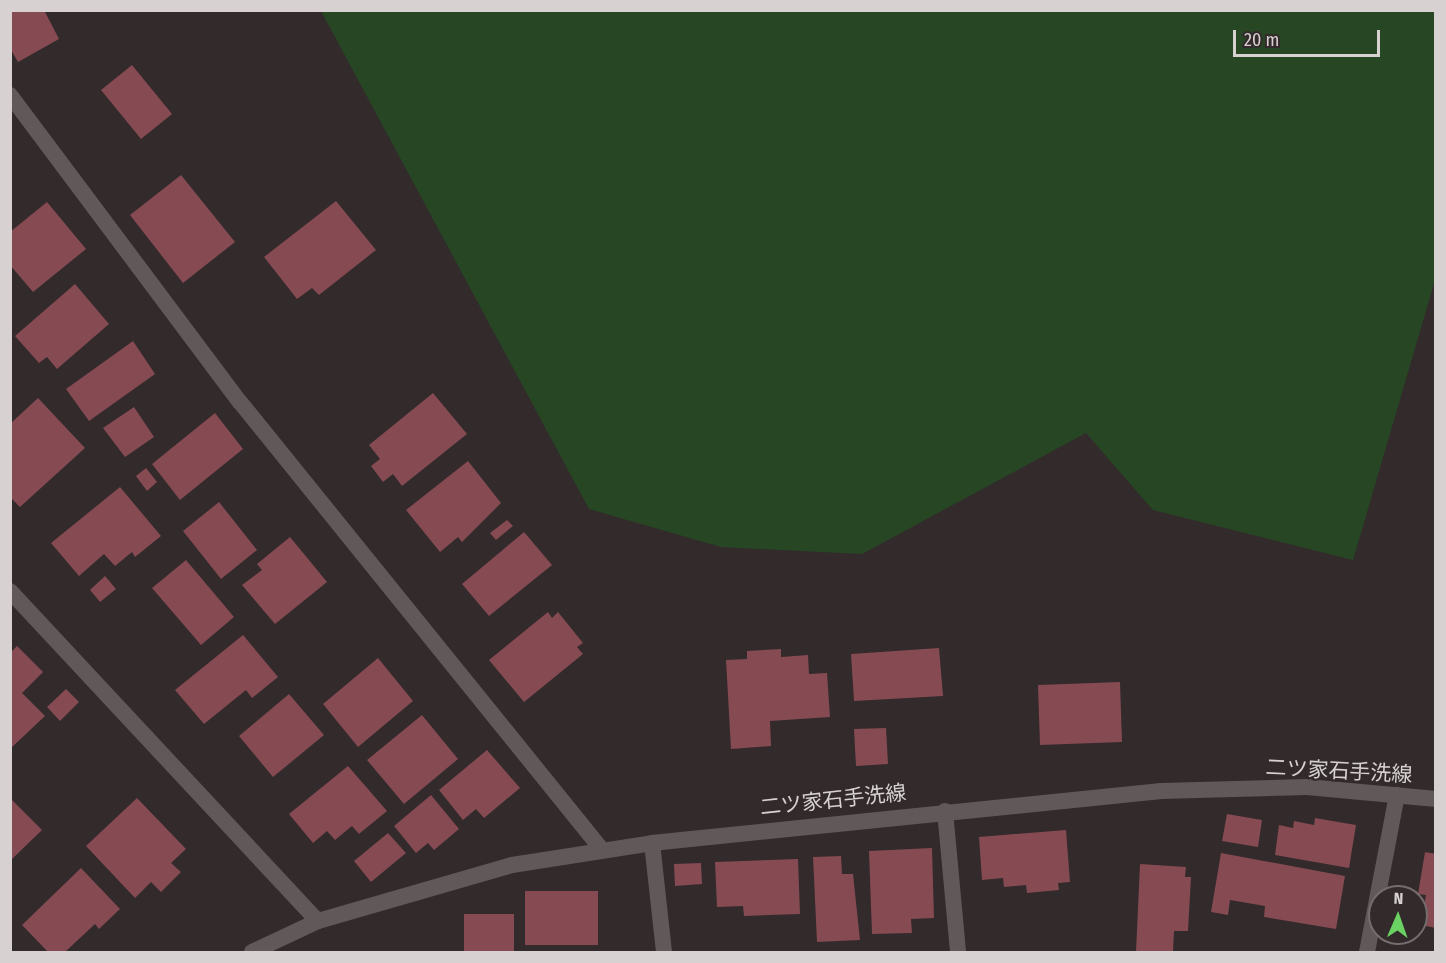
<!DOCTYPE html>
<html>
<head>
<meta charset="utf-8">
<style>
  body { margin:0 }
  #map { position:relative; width:1446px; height:963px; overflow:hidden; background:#322a2b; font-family:"Fira Sans Condensed","Noto Sans JP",sans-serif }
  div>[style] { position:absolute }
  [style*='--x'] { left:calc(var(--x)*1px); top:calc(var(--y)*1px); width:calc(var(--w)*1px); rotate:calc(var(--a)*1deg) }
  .green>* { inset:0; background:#274724 }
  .building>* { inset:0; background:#864a53 }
  .minor>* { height:16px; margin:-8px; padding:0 8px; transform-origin:8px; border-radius:8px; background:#615859 }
  .tertiary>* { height:16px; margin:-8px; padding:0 8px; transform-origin:8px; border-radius:8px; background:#615859 }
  span { translate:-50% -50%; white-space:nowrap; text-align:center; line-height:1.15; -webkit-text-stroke:4.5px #322a2b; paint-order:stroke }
  .street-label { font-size:21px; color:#d7d1d2 }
  .frame { position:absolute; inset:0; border:12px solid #d7d1d2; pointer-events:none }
  .north { position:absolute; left:1368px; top:885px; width:60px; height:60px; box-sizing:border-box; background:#322a2b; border:2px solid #746d6e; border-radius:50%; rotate:2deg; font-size:16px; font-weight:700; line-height:24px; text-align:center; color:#d7d1d2 }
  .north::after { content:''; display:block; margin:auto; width:21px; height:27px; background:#6ad363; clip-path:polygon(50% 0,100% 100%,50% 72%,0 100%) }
  .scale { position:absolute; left:1233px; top:30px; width:147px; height:27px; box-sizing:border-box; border:3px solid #d7d1d2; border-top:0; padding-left:8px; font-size:18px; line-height:21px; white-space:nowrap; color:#d7d1d2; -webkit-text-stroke:4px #322a2b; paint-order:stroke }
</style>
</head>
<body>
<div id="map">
  <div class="green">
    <i style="clip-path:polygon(321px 11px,1435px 11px,1435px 280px,1353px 560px,1153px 510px,1086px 433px,862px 554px,721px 547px,589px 509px)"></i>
  </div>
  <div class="building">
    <i style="clip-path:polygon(10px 10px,44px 10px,59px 39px,18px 62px,10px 48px)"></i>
    <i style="clip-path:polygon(132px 65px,172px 114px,141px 139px,101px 90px)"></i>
    <i style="clip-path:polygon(181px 175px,235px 242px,183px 283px,130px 215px)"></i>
    <i style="clip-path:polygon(336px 201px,376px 250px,319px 295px,312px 288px,297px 299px,264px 257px)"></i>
    <i style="clip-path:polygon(47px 202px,86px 249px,33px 292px,10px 265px,10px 232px)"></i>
    <i style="clip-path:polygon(75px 284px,109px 324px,57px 369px,47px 357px,39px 363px,15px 336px)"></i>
    <i style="clip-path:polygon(133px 341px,155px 374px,89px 421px,66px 389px)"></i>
    <i style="clip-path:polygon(433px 393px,467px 434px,402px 486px,393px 474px,383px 482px,371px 466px,380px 459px,369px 445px)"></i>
    <i style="clip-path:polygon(38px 398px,85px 448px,20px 507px,10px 497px,10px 424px)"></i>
    <i style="clip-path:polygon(134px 407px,154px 437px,125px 457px,103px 428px)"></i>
    <i style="clip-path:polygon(215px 413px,243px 449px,180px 500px,152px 464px)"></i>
    <i style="clip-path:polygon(468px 461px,501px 503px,462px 542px,458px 537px,440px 552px,406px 510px)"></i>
    <i style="clip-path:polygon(146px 468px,157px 482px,147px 491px,136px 476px)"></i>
    <i style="clip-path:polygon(120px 487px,161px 536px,135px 557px,132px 552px,115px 566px,104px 554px,79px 576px,51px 543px)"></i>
    <i style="clip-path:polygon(219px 502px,257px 550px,221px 579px,183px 531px)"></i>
    <i style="clip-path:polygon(507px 520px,513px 526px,496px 540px,490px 533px)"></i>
    <i style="clip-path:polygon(524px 532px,552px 565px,489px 616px,462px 584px)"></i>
    <i style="clip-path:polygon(290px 537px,327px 582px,275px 624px,242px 585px,262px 570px,257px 564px)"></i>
    <i style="clip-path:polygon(186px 560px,234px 617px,201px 645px,152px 588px)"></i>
    <i style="clip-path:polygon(105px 576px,116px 589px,100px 602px,90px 590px)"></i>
    <i style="clip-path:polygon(548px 612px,552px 618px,558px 612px,583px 643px,577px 647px,583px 654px,524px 702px,489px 660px)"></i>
    <i style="clip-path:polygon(243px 635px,278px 677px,252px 698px,246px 690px,204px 724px,175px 690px)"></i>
    <i style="clip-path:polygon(17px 646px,43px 672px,22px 693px,45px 716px,10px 749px,10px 653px)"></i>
    <i style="clip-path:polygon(939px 648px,943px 696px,854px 701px,851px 654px)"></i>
    <i style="clip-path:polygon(781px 649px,781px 657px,808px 655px,809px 674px,827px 673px,830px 717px,770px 721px,771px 746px,731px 749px,726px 660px,747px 659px,747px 651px)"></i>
    <i style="clip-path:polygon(378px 658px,413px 701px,358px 747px,323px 704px)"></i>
    <i style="clip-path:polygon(1120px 682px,1122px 742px,1040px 745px,1038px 685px)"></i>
    <i style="clip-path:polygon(66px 689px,79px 702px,60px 721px,47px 707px)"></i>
    <i style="clip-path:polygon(289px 694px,324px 735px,273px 777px,239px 736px)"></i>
    <i style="clip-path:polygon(422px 715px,458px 759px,404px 804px,367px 760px)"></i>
    <i style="clip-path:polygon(886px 728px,888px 764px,856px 766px,854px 729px)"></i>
    <i style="clip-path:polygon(487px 750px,520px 788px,484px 818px,476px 809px,463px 820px,439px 790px)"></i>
    <i style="clip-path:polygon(348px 766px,387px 811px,359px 834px,352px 826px,335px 840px,327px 831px,313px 843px,289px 814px)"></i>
    <i style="clip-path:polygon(431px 795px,459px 829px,434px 850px,428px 843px,416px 853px,394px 826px)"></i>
    <i style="clip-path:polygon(10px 798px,42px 830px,12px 859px,10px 858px)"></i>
    <i style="clip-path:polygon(137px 798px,186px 849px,171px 863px,181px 872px,161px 892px,151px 882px,135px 898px,86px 846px)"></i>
    <i style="clip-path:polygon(1227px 814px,1262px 820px,1258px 847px,1222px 841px)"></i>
    <i style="clip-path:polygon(1315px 818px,1356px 825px,1349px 868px,1275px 855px,1279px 825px,1293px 828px,1294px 821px,1314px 825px)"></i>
    <i style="clip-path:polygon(1066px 830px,1070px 882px,1058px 883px,1059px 890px,1027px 893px,1026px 885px,1004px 887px,1003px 878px,982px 880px,979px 837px)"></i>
    <i style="clip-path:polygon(388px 833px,406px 853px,371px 882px,354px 861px)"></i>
    <i style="clip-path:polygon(932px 848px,934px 918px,911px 919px,912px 933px,872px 934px,869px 851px)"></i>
    <i style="clip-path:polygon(1425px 852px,1436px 854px,1436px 928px,1421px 925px,1426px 895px,1418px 894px)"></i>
    <i style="clip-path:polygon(1221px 853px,1345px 876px,1336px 929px,1264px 917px,1265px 906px,1230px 900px,1228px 915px,1211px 912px)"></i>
    <i style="clip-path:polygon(841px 856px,842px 874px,853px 874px,860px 940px,817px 942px,813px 857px)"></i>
    <i style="clip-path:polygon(798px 859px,800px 914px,744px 916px,743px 906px,717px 907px,715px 862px)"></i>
    <i style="clip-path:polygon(701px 863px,702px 884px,675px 886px,674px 864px)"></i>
    <i style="clip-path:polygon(1140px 864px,1186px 867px,1185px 877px,1191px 877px,1188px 931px,1174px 931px,1173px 952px,1136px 952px)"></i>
    <i style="clip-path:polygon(81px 868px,120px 909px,99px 929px,95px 924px,65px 952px,48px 952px,22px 925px)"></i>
    <i style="clip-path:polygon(525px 891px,598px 891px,598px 945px,525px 945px)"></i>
    <i style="clip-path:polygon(464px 914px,514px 914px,514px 952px,464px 952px)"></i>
  </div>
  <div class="minor">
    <i style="--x:10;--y:95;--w:384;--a:53.2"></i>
    <i style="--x:240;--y:402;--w:577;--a:51.05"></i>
    <i style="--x:10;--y:591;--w:451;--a:47"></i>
    <i style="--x:945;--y:811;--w:142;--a:84.7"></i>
    <i style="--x:652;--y:843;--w:110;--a:83.7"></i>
    <i style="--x:1367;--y:952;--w:160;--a:-79.2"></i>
  </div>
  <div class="tertiary">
    <i style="--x:252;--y:952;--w:73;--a:-25.2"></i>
    <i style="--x:318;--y:921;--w:202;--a:-16.1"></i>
    <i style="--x:512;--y:865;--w:142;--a:-8.9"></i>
    <i style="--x:652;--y:843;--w:512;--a:-5.83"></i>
    <i style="--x:1161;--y:791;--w:146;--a:-1.6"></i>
    <i style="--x:1307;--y:787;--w:130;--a:5.3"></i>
  </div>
  <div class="street-label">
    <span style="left:1339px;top:771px;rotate:3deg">二ツ家石手洗線</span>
    <span style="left:833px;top:800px;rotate:-6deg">二ツ家石手洗線</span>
  </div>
  <div class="frame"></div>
  <div class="north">N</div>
  <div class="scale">20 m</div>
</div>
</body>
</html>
